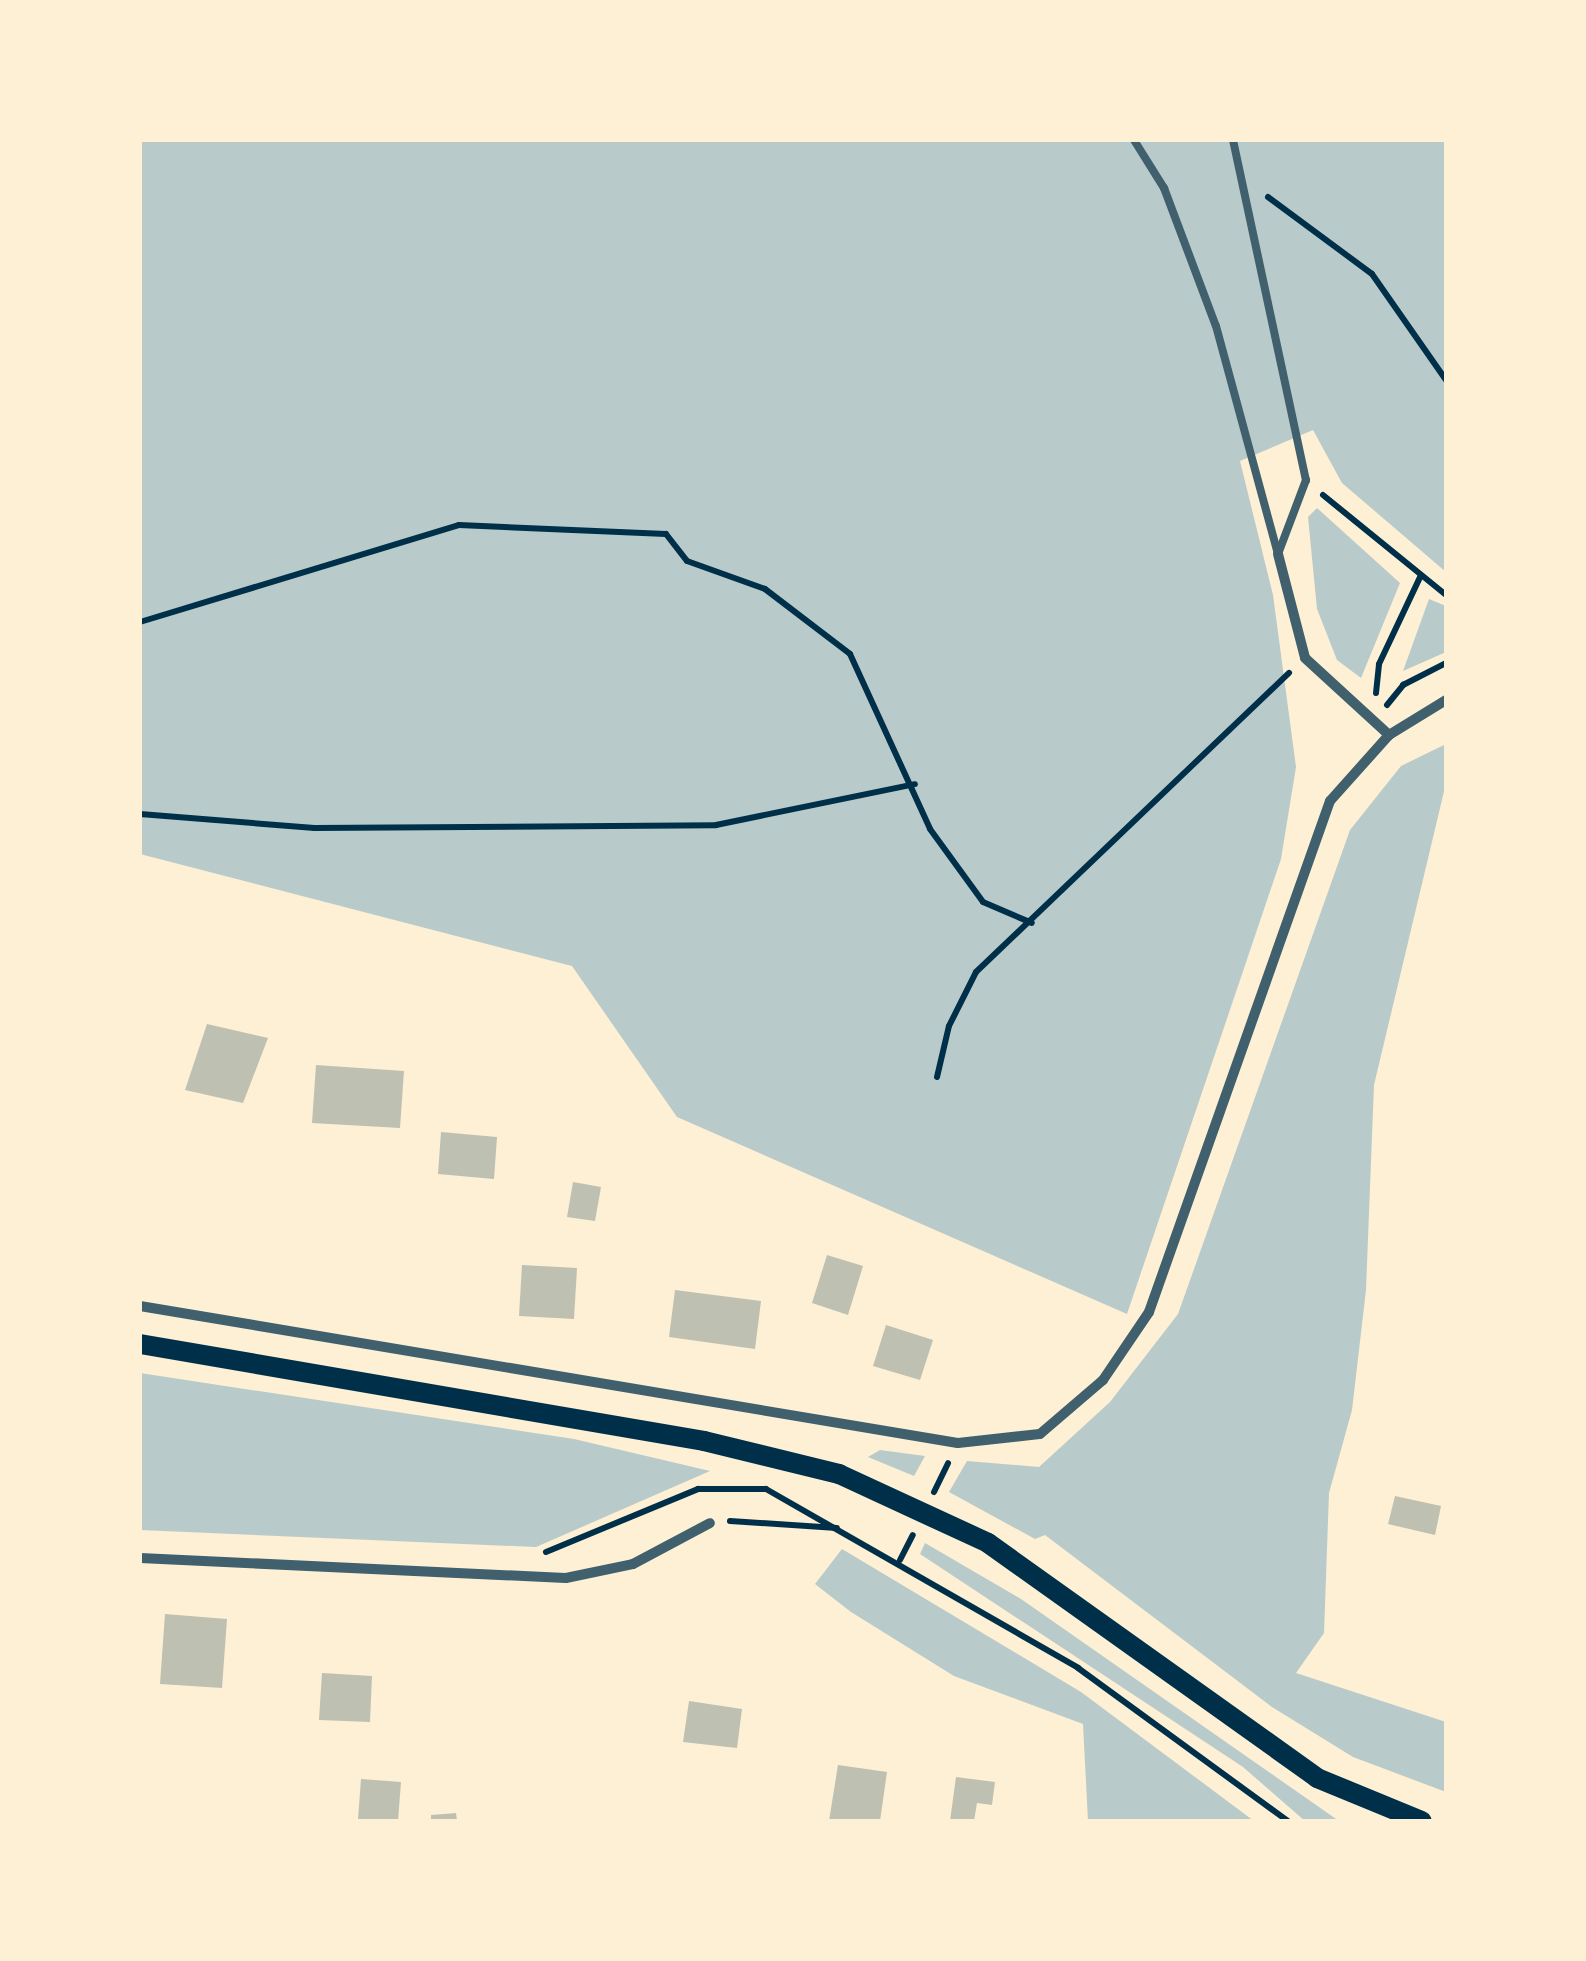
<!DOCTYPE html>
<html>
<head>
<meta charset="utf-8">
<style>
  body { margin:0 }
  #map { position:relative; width:1586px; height:1961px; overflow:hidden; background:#fdf0d5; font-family:"Sofia Sans Condensed",sans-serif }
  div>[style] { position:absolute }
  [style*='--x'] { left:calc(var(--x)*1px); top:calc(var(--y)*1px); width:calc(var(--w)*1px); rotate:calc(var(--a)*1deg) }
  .green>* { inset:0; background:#b9caca }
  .building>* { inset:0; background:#bec0b2 }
  .path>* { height:6px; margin:-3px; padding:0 3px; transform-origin:3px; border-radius:3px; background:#003049 }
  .service>* { height:8px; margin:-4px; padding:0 4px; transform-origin:4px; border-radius:4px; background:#3f606c }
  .minor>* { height:10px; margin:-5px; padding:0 5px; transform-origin:5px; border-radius:5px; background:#3f606c }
  .secondary>* { height:20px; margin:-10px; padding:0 10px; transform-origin:10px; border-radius:10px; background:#003049 }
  span { translate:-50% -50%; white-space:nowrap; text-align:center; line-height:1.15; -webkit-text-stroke:9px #fdf0d5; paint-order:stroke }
  .frame { position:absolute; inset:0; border:142px solid #fdf0d5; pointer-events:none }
</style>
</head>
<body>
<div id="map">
  <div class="green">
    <i style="clip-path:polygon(140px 140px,1446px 140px,1446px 572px,1342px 483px,1313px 430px,1240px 461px,1273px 595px,1296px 767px,1281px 859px,1127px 1314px,677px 1117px,572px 966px,140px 854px)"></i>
    <i style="clip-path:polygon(1317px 508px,1400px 583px,1361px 678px,1337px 660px,1317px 609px,1308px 517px)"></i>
    <i style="clip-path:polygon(1429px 599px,1446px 606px,1446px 652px,1403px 671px)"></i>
    <i style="clip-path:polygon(1446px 744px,1446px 783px,1374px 1085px,1366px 1290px,1352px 1410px,1329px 1493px,1324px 1633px,1296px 1673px,1446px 1722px,1446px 1792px,1353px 1757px,1272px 1707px,1045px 1535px,1035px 1539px,949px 1492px,967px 1461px,1039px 1467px,1110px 1402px,1178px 1314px,1350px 830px,1401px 766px)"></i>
    <i style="clip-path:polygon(140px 1373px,574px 1439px,710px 1471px,536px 1547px,140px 1530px)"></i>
    <i style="clip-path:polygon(880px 1450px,925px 1456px,914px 1476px,868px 1457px)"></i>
    <i style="clip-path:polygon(925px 1543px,1021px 1599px,1339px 1821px,1305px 1821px,1243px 1767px,920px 1554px)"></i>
    <i style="clip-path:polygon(842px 1549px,1081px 1692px,1254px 1821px,1088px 1821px,1083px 1724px,954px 1676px,851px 1612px,815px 1584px)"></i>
  </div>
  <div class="building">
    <i style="clip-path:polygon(207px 1024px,268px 1038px,243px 1103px,185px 1090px)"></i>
    <i style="clip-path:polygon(316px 1065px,404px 1071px,400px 1128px,312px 1123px)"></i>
    <i style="clip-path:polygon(441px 1132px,497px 1137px,494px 1179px,438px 1174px)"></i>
    <i style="clip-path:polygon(573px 1182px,601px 1187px,595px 1221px,567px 1217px)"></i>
    <i style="clip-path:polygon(827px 1255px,863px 1266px,848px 1315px,812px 1303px)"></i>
    <i style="clip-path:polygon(522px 1265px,577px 1268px,574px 1319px,519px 1316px)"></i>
    <i style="clip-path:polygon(675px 1290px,761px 1301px,755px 1349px,669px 1337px)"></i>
    <i style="clip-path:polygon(886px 1325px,933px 1340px,920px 1380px,873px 1366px)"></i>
    <i style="clip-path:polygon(1395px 1496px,1441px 1506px,1435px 1535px,1388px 1524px)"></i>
    <i style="clip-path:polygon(165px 1614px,227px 1619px,222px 1688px,160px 1684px)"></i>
    <i style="clip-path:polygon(322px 1673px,372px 1676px,370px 1722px,319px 1720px)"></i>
    <i style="clip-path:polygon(689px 1701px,742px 1709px,737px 1748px,683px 1742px)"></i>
    <i style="clip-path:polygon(838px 1765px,887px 1772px,880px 1821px,829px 1821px)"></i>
    <i style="clip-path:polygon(956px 1777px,995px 1782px,992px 1805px,977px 1803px,974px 1821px,950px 1821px)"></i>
    <i style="clip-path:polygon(361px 1779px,401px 1782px,398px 1821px,358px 1819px)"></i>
    <i style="clip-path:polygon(456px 1813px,457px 1821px,431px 1821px,431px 1815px)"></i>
  </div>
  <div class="path">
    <i style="--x:1268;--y:197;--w:129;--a:36.5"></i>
    <i style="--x:1372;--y:274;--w:129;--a:55.1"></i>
    <i style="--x:1323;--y:495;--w:159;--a:39.1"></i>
    <i style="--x:140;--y:622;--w:333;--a:-16.9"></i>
    <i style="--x:459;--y:525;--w:207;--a:2.5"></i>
    <i style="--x:666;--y:534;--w:34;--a:52"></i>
    <i style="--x:687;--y:561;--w:83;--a:19.7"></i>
    <i style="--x:765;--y:589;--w:107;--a:37.4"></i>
    <i style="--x:850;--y:654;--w:192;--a:65.4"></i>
    <i style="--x:930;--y:829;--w:90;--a:54"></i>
    <i style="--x:983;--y:902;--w:53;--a:23.2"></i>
    <i style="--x:1376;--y:693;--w:29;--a:-84"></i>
    <i style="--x:1379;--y:664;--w:98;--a:-64.7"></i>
    <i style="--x:1387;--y:705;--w:26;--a:-51"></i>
    <i style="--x:1403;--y:685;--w:48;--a:-27.1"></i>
    <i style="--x:140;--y:814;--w:175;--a:4.6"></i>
    <i style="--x:314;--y:828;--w:402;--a:-0.4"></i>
    <i style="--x:716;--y:825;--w:203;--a:-11.6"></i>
    <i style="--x:937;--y:1077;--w:52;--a:-76.8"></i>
    <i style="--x:949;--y:1026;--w:60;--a:-63.4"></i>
    <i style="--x:976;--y:972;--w:433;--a:-43.7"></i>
    <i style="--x:934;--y:1492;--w:32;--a:-64"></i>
    <i style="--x:730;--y:1521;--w:107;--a:3.7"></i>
    <i style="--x:546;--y:1552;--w:165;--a:-22.5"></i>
    <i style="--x:698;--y:1489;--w:68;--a:0"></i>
    <i style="--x:766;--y:1489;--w:360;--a:29.8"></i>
    <i style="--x:1078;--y:1668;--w:260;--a:36.1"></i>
    <i style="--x:900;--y:1560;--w:28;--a:-63"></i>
  </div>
  <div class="service">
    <i style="--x:1134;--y:140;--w:57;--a:58"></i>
    <i style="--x:1164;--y:188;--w:147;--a:69.4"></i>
    <i style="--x:1216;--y:326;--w:236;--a:74.8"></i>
    <i style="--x:1233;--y:140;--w:348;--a:77.9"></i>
    <i style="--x:1306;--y:480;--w:79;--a:110.7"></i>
  </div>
  <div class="minor">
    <i style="--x:1278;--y:554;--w:107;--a:75.4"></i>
    <i style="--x:1305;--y:658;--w:114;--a:42.5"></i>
    <i style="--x:140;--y:1306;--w:829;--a:9.51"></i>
    <i style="--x:958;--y:1443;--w:82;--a:-6.3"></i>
    <i style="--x:1040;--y:1434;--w:83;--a:-40.6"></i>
    <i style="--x:1103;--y:1380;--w:82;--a:-55.9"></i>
    <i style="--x:1149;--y:1312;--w:542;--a:-70.5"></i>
    <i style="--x:1330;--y:801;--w:89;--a:-48.2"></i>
    <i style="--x:1389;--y:735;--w:67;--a:-31.6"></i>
    <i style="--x:140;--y:1558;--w:426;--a:2.7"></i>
    <i style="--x:566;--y:1578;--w:68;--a:-11.8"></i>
    <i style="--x:633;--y:1564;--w:87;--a:-28"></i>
  </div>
  <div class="secondary">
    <i style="--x:140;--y:1344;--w:572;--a:9.76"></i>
    <i style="--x:704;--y:1441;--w:139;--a:13.7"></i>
    <i style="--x:839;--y:1474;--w:164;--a:24.8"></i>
    <i style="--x:988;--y:1543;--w:404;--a:35.5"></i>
    <i style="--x:1317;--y:1778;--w:113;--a:22.3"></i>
  </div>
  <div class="frame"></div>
</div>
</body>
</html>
